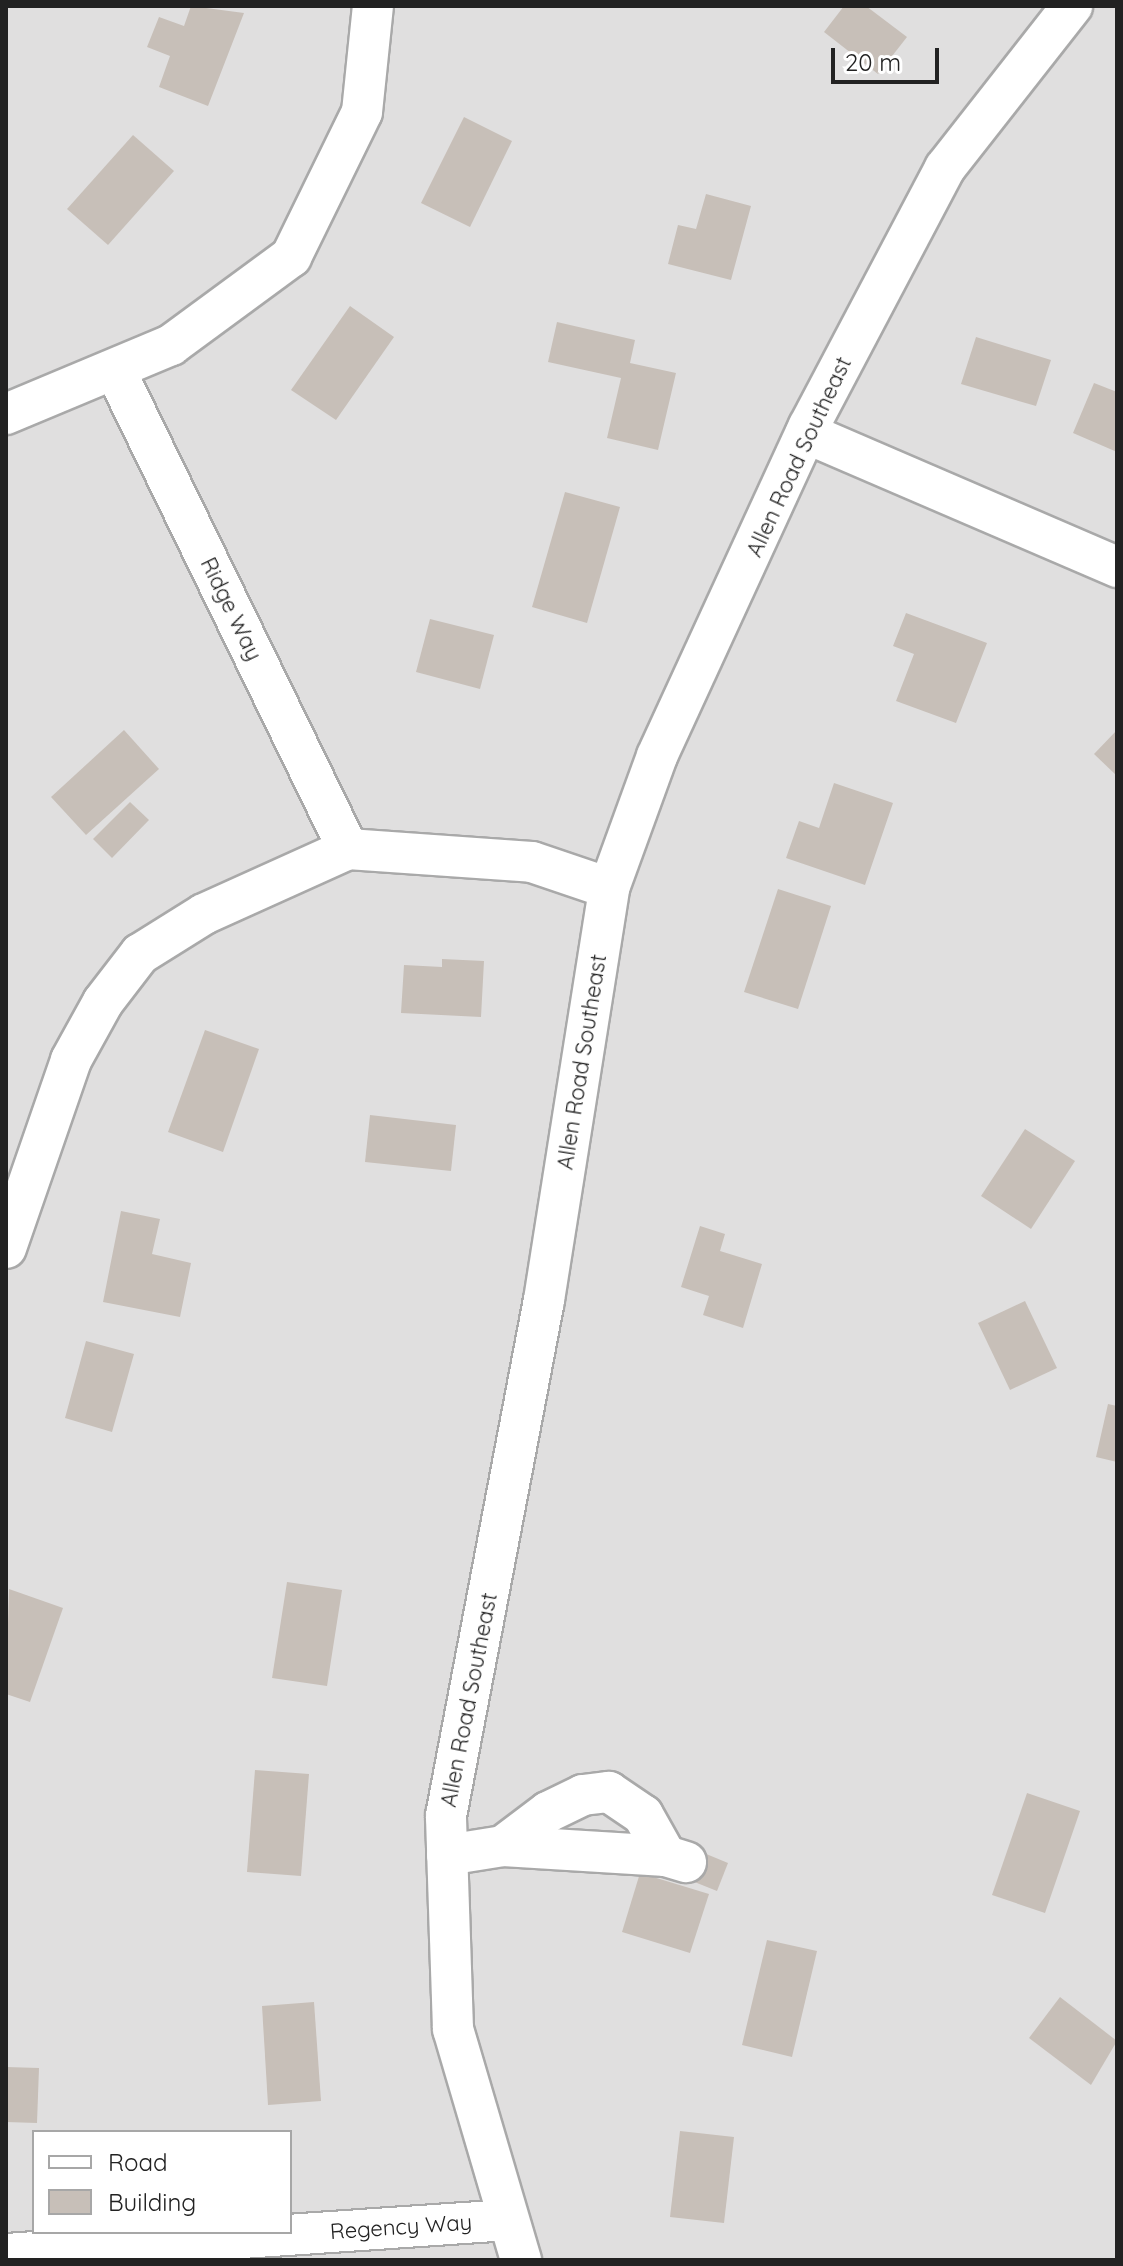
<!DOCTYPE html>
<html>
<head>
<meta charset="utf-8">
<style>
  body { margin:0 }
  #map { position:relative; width:1123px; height:2266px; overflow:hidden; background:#f2efe9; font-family:Quicksand,sans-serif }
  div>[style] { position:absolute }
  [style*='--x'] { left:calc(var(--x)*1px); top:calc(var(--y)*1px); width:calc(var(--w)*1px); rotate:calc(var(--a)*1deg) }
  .residential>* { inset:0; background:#e0dfdf }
  .building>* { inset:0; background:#c7bfb8 }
  .roads { filter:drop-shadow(2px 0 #a9a9a9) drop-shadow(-2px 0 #a9a9a9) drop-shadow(0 2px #a9a9a9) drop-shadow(0 -2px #a9a9a9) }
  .minor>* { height:40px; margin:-20px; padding:0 20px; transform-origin:20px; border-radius:20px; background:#fff }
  span { translate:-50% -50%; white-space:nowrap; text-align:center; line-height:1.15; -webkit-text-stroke:6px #fff; paint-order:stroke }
  .street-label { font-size:22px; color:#222 }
  .frame { position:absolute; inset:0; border:8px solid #222; pointer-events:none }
  .legend { position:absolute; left:32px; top:2130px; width:260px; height:104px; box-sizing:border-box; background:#fff; border:2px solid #a7a7a7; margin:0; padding:10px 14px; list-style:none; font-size:24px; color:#222 }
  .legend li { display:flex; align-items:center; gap:16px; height:40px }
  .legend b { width:40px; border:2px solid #a7a7a7 }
  .scale { position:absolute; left:831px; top:48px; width:108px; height:36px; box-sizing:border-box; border:4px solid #222; border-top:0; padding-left:10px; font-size:24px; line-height:28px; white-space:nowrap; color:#222; -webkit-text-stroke:6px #fff; paint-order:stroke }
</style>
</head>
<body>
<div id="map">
  <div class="residential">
    <i style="clip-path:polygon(evenodd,6px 6px,1117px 6px,1117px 2260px,6px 2260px,6px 6px,34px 2132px,290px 2132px,290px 2232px,34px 2232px,34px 2132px)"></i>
  </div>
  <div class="building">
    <i style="clip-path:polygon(191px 6px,244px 13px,208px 106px,159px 87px,170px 56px,147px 47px,159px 17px,184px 26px)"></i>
    <i style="clip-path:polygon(844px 6px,866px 6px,907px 37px,878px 74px,824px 32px)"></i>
    <i style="clip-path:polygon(464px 117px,512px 141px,470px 227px,421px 203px)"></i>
    <i style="clip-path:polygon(133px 135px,174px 171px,108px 245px,67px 209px)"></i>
    <i style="clip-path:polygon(706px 194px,751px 206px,731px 280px,668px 264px,678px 225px,696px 229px)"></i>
    <i style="clip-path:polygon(350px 306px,394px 337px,336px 420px,291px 390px)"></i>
    <i style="clip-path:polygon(557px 322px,635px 340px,630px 363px,676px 373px,658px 450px,607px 438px,621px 378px,548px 362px)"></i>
    <i style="clip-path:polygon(976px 337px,1051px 360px,1036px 406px,961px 384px)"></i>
    <i style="clip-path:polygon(1094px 383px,1117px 392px,1117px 452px,1073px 433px)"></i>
    <i style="clip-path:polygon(565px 492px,620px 507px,587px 623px,532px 607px)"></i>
    <i style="clip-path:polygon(906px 613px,987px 643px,956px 723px,896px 701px,914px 654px,893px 646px)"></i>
    <i style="clip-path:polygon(430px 619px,494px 635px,480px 689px,416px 672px)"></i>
    <i style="clip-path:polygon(124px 730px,159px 769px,86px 835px,51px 797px)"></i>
    <i style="clip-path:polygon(1117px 730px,1117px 776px,1094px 754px)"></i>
    <i style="clip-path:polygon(834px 783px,893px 803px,865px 885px,786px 858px,799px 821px,819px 828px)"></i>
    <i style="clip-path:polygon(130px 802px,149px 820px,112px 858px,93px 839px)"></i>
    <i style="clip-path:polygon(778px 889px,831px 906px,798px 1009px,744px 992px)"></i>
    <i style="clip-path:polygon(442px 959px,484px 961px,481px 1017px,401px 1013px,404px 965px,442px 967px)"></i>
    <i style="clip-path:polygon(205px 1030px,259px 1049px,223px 1152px,168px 1132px)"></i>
    <i style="clip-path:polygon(370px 1115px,456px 1125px,451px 1171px,365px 1162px)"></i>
    <i style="clip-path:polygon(1025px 1129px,1075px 1161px,1031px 1229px,981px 1196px)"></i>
    <i style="clip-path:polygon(121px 1211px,160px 1219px,152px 1254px,191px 1263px,180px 1317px,103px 1302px)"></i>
    <i style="clip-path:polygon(700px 1226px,725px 1234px,720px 1251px,762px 1264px,743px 1328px,703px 1315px,709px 1296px,681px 1287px)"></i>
    <i style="clip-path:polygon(1025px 1301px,1057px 1368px,1010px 1390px,978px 1323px)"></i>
    <i style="clip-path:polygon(86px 1341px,134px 1354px,112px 1432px,65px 1418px)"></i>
    <i style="clip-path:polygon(1108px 1404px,1117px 1406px,1117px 1462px,1096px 1457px)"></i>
    <i style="clip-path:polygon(287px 1582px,342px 1590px,327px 1686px,272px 1678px)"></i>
    <i style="clip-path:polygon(9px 1589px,63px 1608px,30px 1702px,6px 1694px)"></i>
    <i style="clip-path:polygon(255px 1770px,309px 1774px,301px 1876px,247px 1872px)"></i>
    <i style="clip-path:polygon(1027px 1793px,1080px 1811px,1045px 1913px,992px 1895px)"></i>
    <i style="clip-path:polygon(699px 1851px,728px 1863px,717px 1891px,687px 1879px)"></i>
    <i style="clip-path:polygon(640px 1873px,709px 1894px,690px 1953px,622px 1932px)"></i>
    <i style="clip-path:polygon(767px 1940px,817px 1951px,792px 2057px,742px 2045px)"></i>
    <i style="clip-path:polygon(1060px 1997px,1117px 2041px,1091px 2085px,1029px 2038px)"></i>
    <i style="clip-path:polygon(314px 2002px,321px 2101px,268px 2105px,262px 2006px)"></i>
    <i style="clip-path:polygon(6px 2067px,39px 2068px,37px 2123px,6px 2122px)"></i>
    <i style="clip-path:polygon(680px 2131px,734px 2137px,724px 2223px,670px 2217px)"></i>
  </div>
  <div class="roads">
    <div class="minor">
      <i style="--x:115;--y:370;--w:533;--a:64.06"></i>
      <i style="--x:6;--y:414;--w:179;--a:-22.7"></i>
      <i style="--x:171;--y:345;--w:149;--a:-36.3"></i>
      <i style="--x:291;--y:257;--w:161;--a:-63.9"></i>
      <i style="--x:362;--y:112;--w:107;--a:-84.1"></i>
      <i style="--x:806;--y:433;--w:339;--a:23.3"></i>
      <i style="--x:6;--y:1248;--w:199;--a:-70.9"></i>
      <i style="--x:71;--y:1060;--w:66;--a:-61.1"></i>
      <i style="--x:103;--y:1002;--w:61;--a:-52.4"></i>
      <i style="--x:140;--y:954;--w:75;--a:-32"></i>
      <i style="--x:204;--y:914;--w:158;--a:-24.3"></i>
      <i style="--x:348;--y:849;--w:184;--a:4"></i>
      <i style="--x:532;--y:862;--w:81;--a:18.7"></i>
      <i style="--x:503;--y:1846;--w:163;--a:3.5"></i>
      <i style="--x:447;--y:1855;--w:57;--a:-9.1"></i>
      <i style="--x:503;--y:1846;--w:56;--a:-37.1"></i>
      <i style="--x:548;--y:1812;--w:39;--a:-26"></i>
      <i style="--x:583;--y:1795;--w:26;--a:-7"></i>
      <i style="--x:609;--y:1792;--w:41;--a:34.1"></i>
      <i style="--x:643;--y:1815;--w:47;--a:60.7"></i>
      <i style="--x:666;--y:1856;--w:21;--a:17"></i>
      <i style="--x:6;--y:2254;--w:503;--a:-3.87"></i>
      <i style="--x:521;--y:2260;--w:241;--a:-106.4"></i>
      <i style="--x:453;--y:2029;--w:213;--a:-91.9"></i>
      <i style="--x:446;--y:1816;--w:525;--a:-79.25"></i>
      <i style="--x:544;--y:1300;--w:417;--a:-81"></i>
      <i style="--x:609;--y:888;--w:140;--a:-70"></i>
      <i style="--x:657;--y:756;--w:363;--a:-65.3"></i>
      <i style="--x:809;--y:426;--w:292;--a:-62.2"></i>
      <i style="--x:945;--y:168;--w:206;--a:-51.9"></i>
    </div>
  </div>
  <div class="street-label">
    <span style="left:799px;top:457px;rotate:-65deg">Allen Road Southeast</span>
    <span style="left:231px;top:609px;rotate:64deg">Ridge Way</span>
    <span style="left:582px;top:1062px;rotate:-81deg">Allen Road Southeast</span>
    <span style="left:469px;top:1700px;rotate:-79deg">Allen Road Southeast</span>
    <span style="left:401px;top:2227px;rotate:-4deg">Regency Way</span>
  </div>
  <div class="frame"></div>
  <ul class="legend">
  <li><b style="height:10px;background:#fff"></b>Road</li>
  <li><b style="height:22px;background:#c7bfb8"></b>Building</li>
  </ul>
  <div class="scale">20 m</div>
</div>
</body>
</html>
